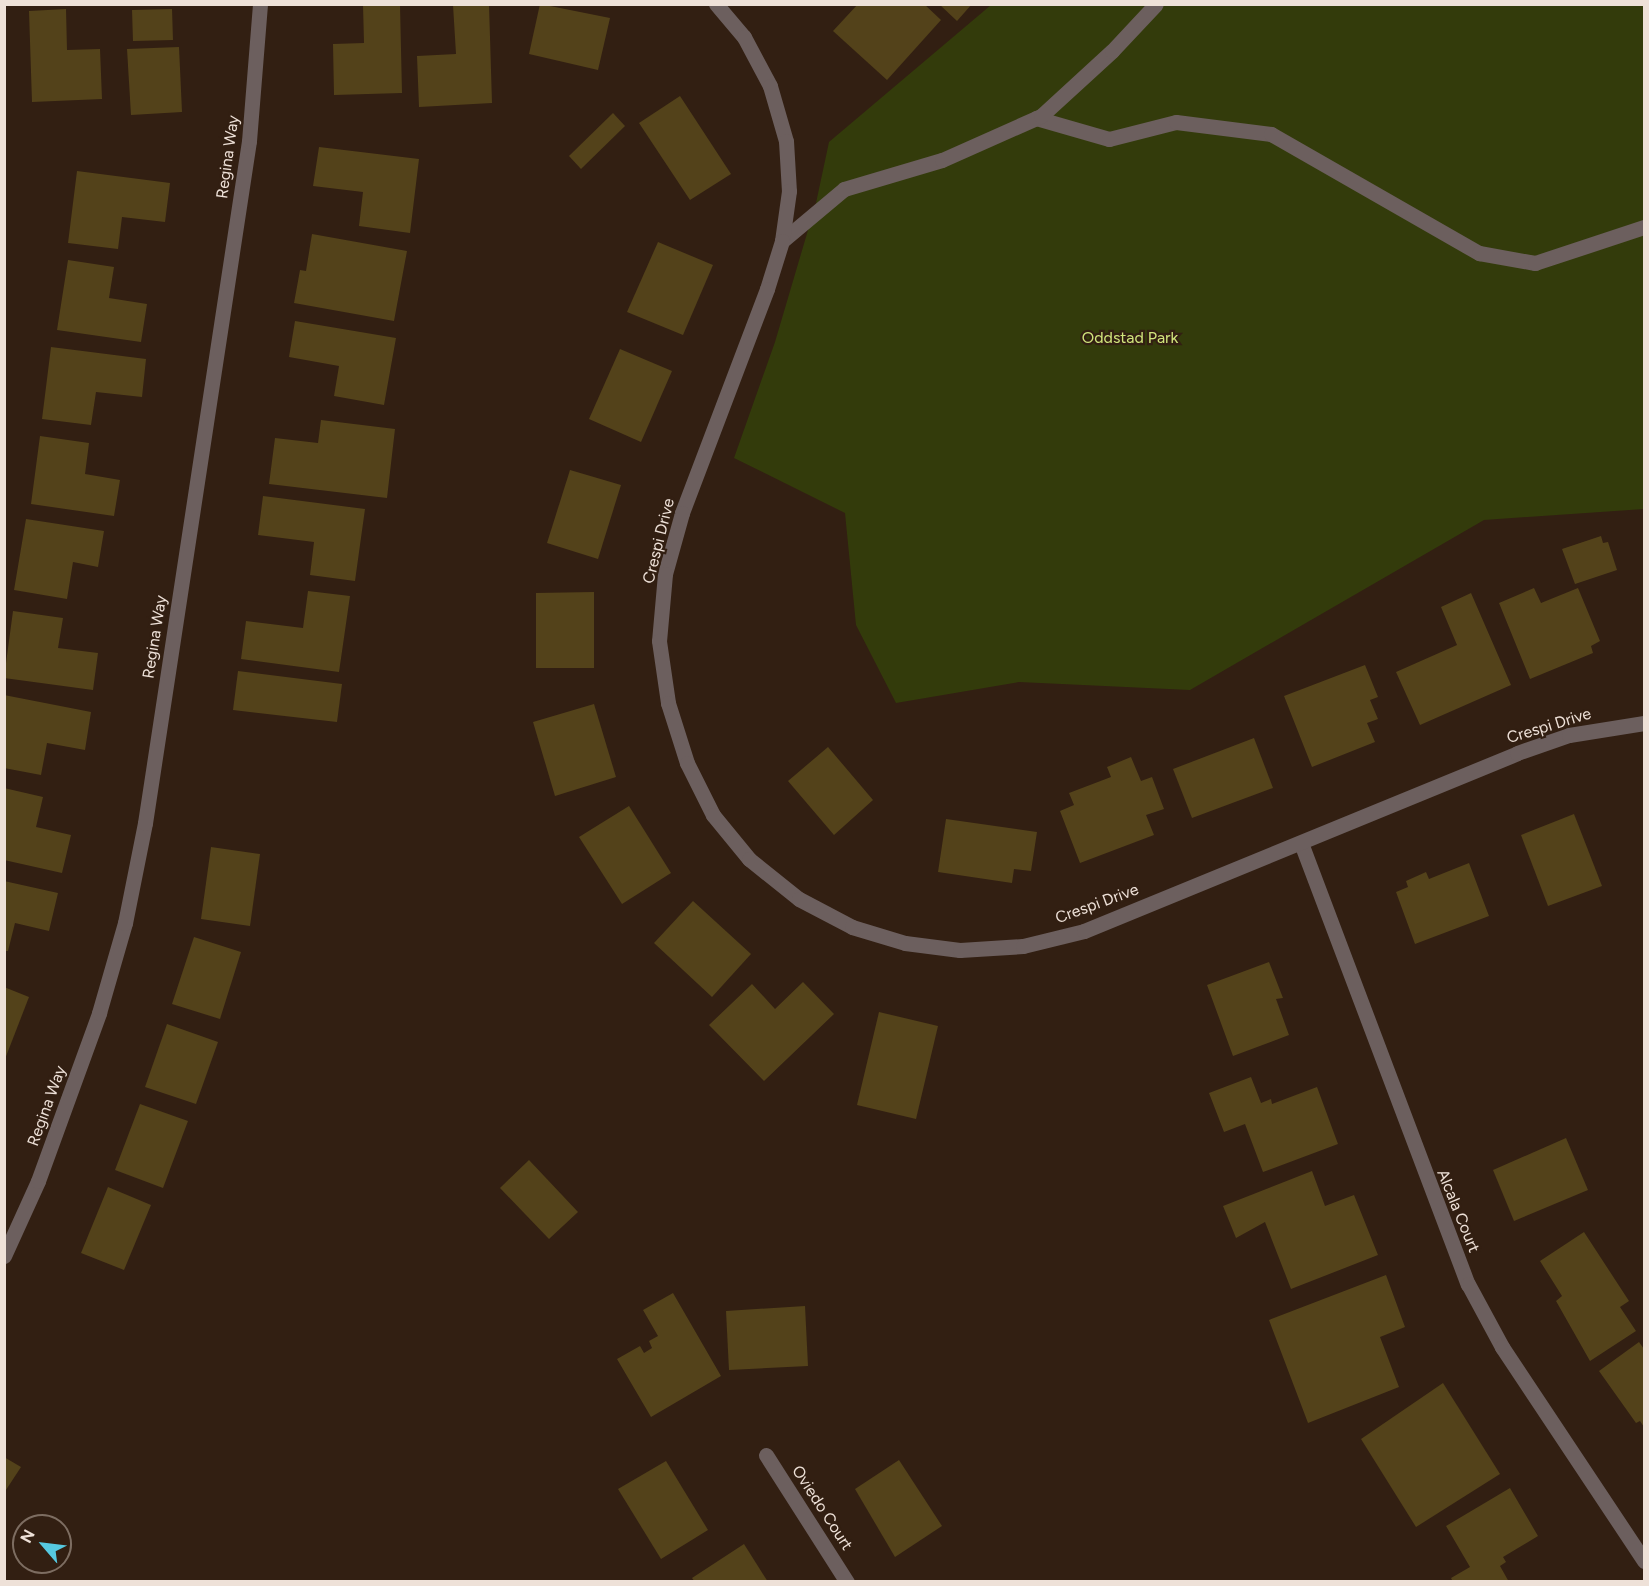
<!DOCTYPE html>
<html>
<head>
<meta charset="utf-8">
<style>
  body { margin:0 }
  #map { position:relative; width:1649px; height:1586px; overflow:hidden; background:#321f12; font-family:Figtree,sans-serif }
  div>[style] { position:absolute }
  [style*='--x'] { left:calc(var(--x)*1px); top:calc(var(--y)*1px); width:calc(var(--w)*1px); rotate:calc(var(--a)*1deg) }
  .green>* { inset:0; background:#333b0b }
  .building>* { inset:0; background:#53421a }
  .service>* { height:15px; margin:-7.5px; padding:0 7.5px; transform-origin:7.5px; border-radius:7.5px; background:#6c5f5e }
  .minor>* { height:15px; margin:-7.5px; padding:0 7.5px; transform-origin:7.5px; border-radius:7.5px; background:#6c5f5e }
  .tertiary>* { height:15px; margin:-7.5px; padding:0 7.5px; transform-origin:7.5px; border-radius:7.5px; background:#6c5f5e }
  span { translate:-50% -50%; white-space:nowrap; text-align:center; line-height:1.15; -webkit-text-stroke:4.5px #321f12; paint-order:stroke }
  .street-label { font-size:16px; color:#eee1d8 }
  .park-label { font-size:16px; color:#d1e57c }
  .frame { position:absolute; inset:0; border:6px solid #eee1d8; pointer-events:none }
  .north { position:absolute; left:12px; top:1514px; width:60px; height:60px; box-sizing:border-box; background:#321f12; border:2px solid #7d6d61; border-radius:50%; rotate:298deg; font-size:16px; font-weight:700; line-height:24px; text-align:center; color:#eee1d8 }
  .north::after { content:''; display:block; margin:auto; width:21px; height:27px; background:#56c9e1; clip-path:polygon(50% 0,100% 100%,50% 72%,0 100%) }
</style>
</head>
<body>
<div id="map">
  <div class="green">
    <i style="clip-path:polygon(991px 5px,1644px 5px,1644px 509px,1484px 520px,1190px 690px,1019px 682px,896px 703px,856px 625px,845px 513px,734px 458px,775px 342px,816px 203px,829px 142px)"></i>
  </div>
  <div class="building">
    <i style="clip-path:polygon(461px 4px,489px 4px,492px 103px,419px 107px,417px 56px,456px 54px,453px 5px)"></i>
    <i style="clip-path:polygon(540px 4px,610px 18px,598px 70px,529px 54px)"></i>
    <i style="clip-path:polygon(858px 4px,924px 4px,941px 20px,887px 80px,833px 31px)"></i>
    <i style="clip-path:polygon(939px 4px,972px 4px,957px 21px)"></i>
    <i style="clip-path:polygon(363px 5px,400px 5px,402px 93px,334px 95px,333px 44px,364px 43px)"></i>
    <i style="clip-path:polygon(66px 9px,67px 50px,100px 49px,102px 99px,32px 102px,29px 11px)"></i>
    <i style="clip-path:polygon(172px 9px,173px 40px,133px 41px,132px 10px)"></i>
    <i style="clip-path:polygon(179px 47px,182px 112px,131px 115px,127px 49px)"></i>
    <i style="clip-path:polygon(680px 96px,731px 174px,690px 200px,639px 123px)"></i>
    <i style="clip-path:polygon(613px 113px,625px 126px,581px 169px,569px 156px)"></i>
    <i style="clip-path:polygon(319px 147px,419px 159px,410px 233px,359px 226px,363px 192px,313px 186px)"></i>
    <i style="clip-path:polygon(77px 171px,170px 183px,165px 222px,122px 217px,118px 249px,68px 243px)"></i>
    <i style="clip-path:polygon(312px 234px,407px 251px,394px 321px,294px 303px,300px 270px,306px 271px)"></i>
    <i style="clip-path:polygon(658px 242px,713px 265px,683px 335px,627px 312px)"></i>
    <i style="clip-path:polygon(68px 260px,114px 267px,109px 298px,147px 304px,141px 342px,57px 330px)"></i>
    <i style="clip-path:polygon(295px 321px,396px 338px,384px 405px,334px 396px,339px 366px,289px 357px)"></i>
    <i style="clip-path:polygon(51px 347px,146px 359px,142px 397px,96px 392px,91px 425px,42px 419px)"></i>
    <i style="clip-path:polygon(620px 349px,672px 371px,641px 442px,589px 419px)"></i>
    <i style="clip-path:polygon(321px 420px,395px 429px,387px 498px,269px 484px,275px 438px,318px 443px)"></i>
    <i style="clip-path:polygon(40px 436px,89px 443px,85px 474px,120px 480px,114px 516px,31px 504px)"></i>
    <i style="clip-path:polygon(570px 470px,621px 485px,598px 559px,547px 543px)"></i>
    <i style="clip-path:polygon(263px 496px,365px 509px,355px 581px,310px 575px,314px 542px,258px 535px)"></i>
    <i style="clip-path:polygon(26px 519px,104px 531px,98px 567px,73px 562px,67px 599px,14px 590px)"></i>
    <i style="clip-path:polygon(1601px 536px,1603px 543px,1608px 542px,1617px 570px,1575px 584px,1562px 549px)"></i>
    <i style="clip-path:polygon(1534px 588px,1541px 603px,1578px 588px,1600px 641px,1591px 646px,1593px 653px,1530px 679px,1499px 603px)"></i>
    <i style="clip-path:polygon(308px 591px,350px 596px,339px 672px,241px 659px,246px 621px,303px 628px)"></i>
    <i style="clip-path:polygon(594px 592px,594px 668px,536px 668px,536px 593px)"></i>
    <i style="clip-path:polygon(1471px 593px,1511px 685px,1420px 725px,1396px 672px,1457px 645px,1441px 607px)"></i>
    <i style="clip-path:polygon(13px 611px,63px 618px,58px 648px,98px 653px,93px 690px,4px 678px)"></i>
    <i style="clip-path:polygon(1365px 665px,1378px 697px,1370px 700px,1378px 719px,1367px 723px,1375px 742px,1312px 767px,1284px 696px)"></i>
    <i style="clip-path:polygon(238px 671px,342px 684px,337px 722px,233px 710px)"></i>
    <i style="clip-path:polygon(4px 695px,91px 712px,85px 750px,47px 743px,41px 775px,4px 768px)"></i>
    <i style="clip-path:polygon(594px 704px,616px 777px,555px 796px,533px 722px)"></i>
    <i style="clip-path:polygon(1254px 738px,1273px 788px,1192px 818px,1173px 769px)"></i>
    <i style="clip-path:polygon(828px 747px,873px 800px,834px 835px,788px 781px)"></i>
    <i style="clip-path:polygon(1131px 757px,1141px 781px,1152px 777px,1164px 809px,1146px 815px,1154px 835px,1080px 863px,1060px 811px,1074px 805px,1069px 793px,1111px 777px,1107px 767px)"></i>
    <i style="clip-path:polygon(4px 788px,43px 797px,36px 827px,71px 835px,62px 873px,4px 860px)"></i>
    <i style="clip-path:polygon(629px 806px,671px 873px,622px 904px,579px 837px)"></i>
    <i style="clip-path:polygon(1574px 814px,1602px 886px,1548px 906px,1521px 835px)"></i>
    <i style="clip-path:polygon(946px 819px,1037px 832px,1031px 871px,1014px 869px,1012px 883px,938px 872px)"></i>
    <i style="clip-path:polygon(211px 847px,260px 854px,250px 926px,201px 919px)"></i>
    <i style="clip-path:polygon(1469px 863px,1489px 916px,1415px 944px,1396px 892px,1408px 887px,1406px 881px,1426px 872px,1429px 879px)"></i>
    <i style="clip-path:polygon(4px 881px,58px 893px,49px 931px,15px 923px,8px 951px,4px 951px)"></i>
    <i style="clip-path:polygon(693px 901px,751px 954px,712px 997px,654px 943px)"></i>
    <i style="clip-path:polygon(194px 937px,241px 952px,220px 1019px,172px 1004px)"></i>
    <i style="clip-path:polygon(1269px 962px,1283px 998px,1276px 999px,1289px 1035px,1233px 1056px,1207px 985px)"></i>
    <i style="clip-path:polygon(803px 982px,834px 1014px,764px 1081px,709px 1025px,752px 984px,775px 1009px)"></i>
    <i style="clip-path:polygon(4px 987px,29px 997px,5px 1059px,4px 1059px)"></i>
    <i style="clip-path:polygon(879px 1012px,938px 1026px,916px 1119px,857px 1105px)"></i>
    <i style="clip-path:polygon(167px 1024px,218px 1042px,196px 1104px,145px 1087px)"></i>
    <i style="clip-path:polygon(1251px 1077px,1261px 1103px,1271px 1099px,1272px 1104px,1317px 1087px,1338px 1144px,1263px 1172px,1245px 1124px,1224px 1132px,1209px 1093px)"></i>
    <i style="clip-path:polygon(140px 1104px,188px 1121px,163px 1188px,115px 1170px)"></i>
    <i style="clip-path:polygon(1566px 1138px,1588px 1190px,1514px 1221px,1493px 1170px)"></i>
    <i style="clip-path:polygon(529px 1160px,578px 1212px,549px 1239px,500px 1188px)"></i>
    <i style="clip-path:polygon(1312px 1171px,1325px 1206px,1354px 1195px,1378px 1255px,1291px 1289px,1265px 1222px,1236px 1238px,1223px 1206px)"></i>
    <i style="clip-path:polygon(108px 1187px,151px 1205px,124px 1270px,81px 1253px)"></i>
    <i style="clip-path:polygon(1584px 1232px,1629px 1301px,1620px 1307px,1636px 1331px,1590px 1361px,1556px 1301px,1562px 1296px,1540px 1261px)"></i>
    <i style="clip-path:polygon(1386px 1275px,1405px 1327px,1380px 1337px,1399px 1387px,1308px 1423px,1269px 1320px)"></i>
    <i style="clip-path:polygon(673px 1293px,721px 1376px,651px 1417px,617px 1359px,640px 1346px,644px 1353px,652px 1348px,649px 1341px,658px 1336px,643px 1310px)"></i>
    <i style="clip-path:polygon(805px 1306px,808px 1366px,729px 1370px,726px 1311px)"></i>
    <i style="clip-path:polygon(1639px 1342px,1644px 1349px,1644px 1427px,1640px 1421px,1636px 1423px,1599px 1371px)"></i>
    <i style="clip-path:polygon(1443px 1383px,1500px 1474px,1416px 1527px,1361px 1439px)"></i>
    <i style="clip-path:polygon(4px 1457px,21px 1467px,4px 1493px)"></i>
    <i style="clip-path:polygon(899px 1460px,942px 1526px,895px 1557px,855px 1489px)"></i>
    <i style="clip-path:polygon(666px 1461px,708px 1530px,661px 1559px,618px 1489px)"></i>
    <i style="clip-path:polygon(1510px 1488px,1538px 1536px,1503px 1557px,1506px 1562px,1500px 1566px,1509px 1582px,1453px 1582px,1451px 1578px,1470px 1567px,1446px 1526px)"></i>
    <i style="clip-path:polygon(744px 1544px,768px 1582px,695px 1582px,692px 1578px)"></i>
  </div>
  <div class="service">
    <i style="--x:1036;--y:118;--w:76;--a:16"></i>
    <i style="--x:1109;--y:139;--w:69;--a:-14.2"></i>
    <i style="--x:1176;--y:122;--w:96;--a:7.2"></i>
    <i style="--x:1271;--y:134;--w:240;--a:29.8"></i>
    <i style="--x:1479;--y:253;--w:57;--a:10.1"></i>
    <i style="--x:1535;--y:263;--w:115;--a:-18.3"></i>
    <i style="--x:782;--y:241;--w:81;--a:-40"></i>
    <i style="--x:844;--y:189;--w:102;--a:-16.5"></i>
    <i style="--x:942;--y:160;--w:108;--a:-24"></i>
    <i style="--x:1041;--y:116;--w:96;--a:-42.5"></i>
    <i style="--x:1112;--y:51;--w:64;--a:-46.9"></i>
  </div>
  <div class="minor">
    <i style="--x:1301;--y:843;--w:472;--a:69.3"></i>
    <i style="--x:1468;--y:1284;--w:72;--a:61.6"></i>
    <i style="--x:1502;--y:1347;--w:257;--a:56.4"></i>
    <i style="--x:4;--y:1256;--w:82;--a:-65.6"></i>
    <i style="--x:38;--y:1181;--w:179;--a:-70"></i>
    <i style="--x:99;--y:1013;--w:94;--a:-73.9"></i>
    <i style="--x:125;--y:923;--w:102;--a:-78.7"></i>
    <i style="--x:145;--y:823;--w:690;--a:-81.33"></i>
    <i style="--x:249;--y:141;--w:137;--a:-85.4"></i>
    <i style="--x:766;--y:1455;--w:151;--a:57.5"></i>
  </div>
  <div class="tertiary">
    <i style="--x:716;--y:4;--w:43;--a:49.7"></i>
    <i style="--x:744;--y:37;--w:55;--a:62"></i>
    <i style="--x:770;--y:86;--w:57;--a:73.8"></i>
    <i style="--x:786;--y:141;--w:50;--a:86.6"></i>
    <i style="--x:789;--y:191;--w:50;--a:98"></i>
    <i style="--x:782;--y:241;--w:50;--a:107.4"></i>
    <i style="--x:767;--y:289;--w:240;--a:110.8"></i>
    <i style="--x:682;--y:513;--w:63;--a:105.6"></i>
    <i style="--x:665;--y:574;--w:67;--a:95.1"></i>
    <i style="--x:659;--y:641;--w:63;--a:81.7"></i>
    <i style="--x:668;--y:703;--w:63;--a:72.4"></i>
    <i style="--x:687;--y:763;--w:58;--a:63.4"></i>
    <i style="--x:713;--y:815;--w:57;--a:50.7"></i>
    <i style="--x:749;--y:859;--w:64;--a:38.7"></i>
    <i style="--x:799;--y:899;--w:60;--a:27.8"></i>
    <i style="--x:852;--y:927;--w:55;--a:16.8"></i>
    <i style="--x:905;--y:943;--w:55;--a:7.3"></i>
    <i style="--x:960;--y:950;--w:63;--a:-3.6"></i>
    <i style="--x:1023;--y:946;--w:63;--a:-13.8"></i>
    <i style="--x:1084;--y:931;--w:468;--a:-22.3"></i>
    <i style="--x:1517;--y:753;--w:55;--a:-19.1"></i>
    <i style="--x:1569;--y:735;--w:76;--a:-9.1"></i>
  </div>
  <div class="street-label">
    <span style="left:228px;top:157px;rotate:-82deg">Regina Way</span>
    <span style="left:659px;top:541px;rotate:-76deg">Crespi Drive</span>
    <span style="left:155px;top:637px;rotate:-81deg">Regina Way</span>
    <span style="left:1549px;top:726px;rotate:-17deg">Crespi Drive</span>
    <span style="left:1097px;top:904px;rotate:-20deg">Crespi Drive</span>
    <span style="left:47px;top:1106px;rotate:-70deg">Regina Way</span>
    <span style="left:1458px;top:1211px;rotate:68deg">Alcala Court</span>
    <span style="left:822px;top:1508px;rotate:57deg">Oviedo Court</span>
  </div>
  <div class="park-label">
    <span style="left:1130px;top:338px">Oddstad Park</span>
  </div>
  <div class="frame"></div>
  <div class="north">N</div>
</div>
</body>
</html>
